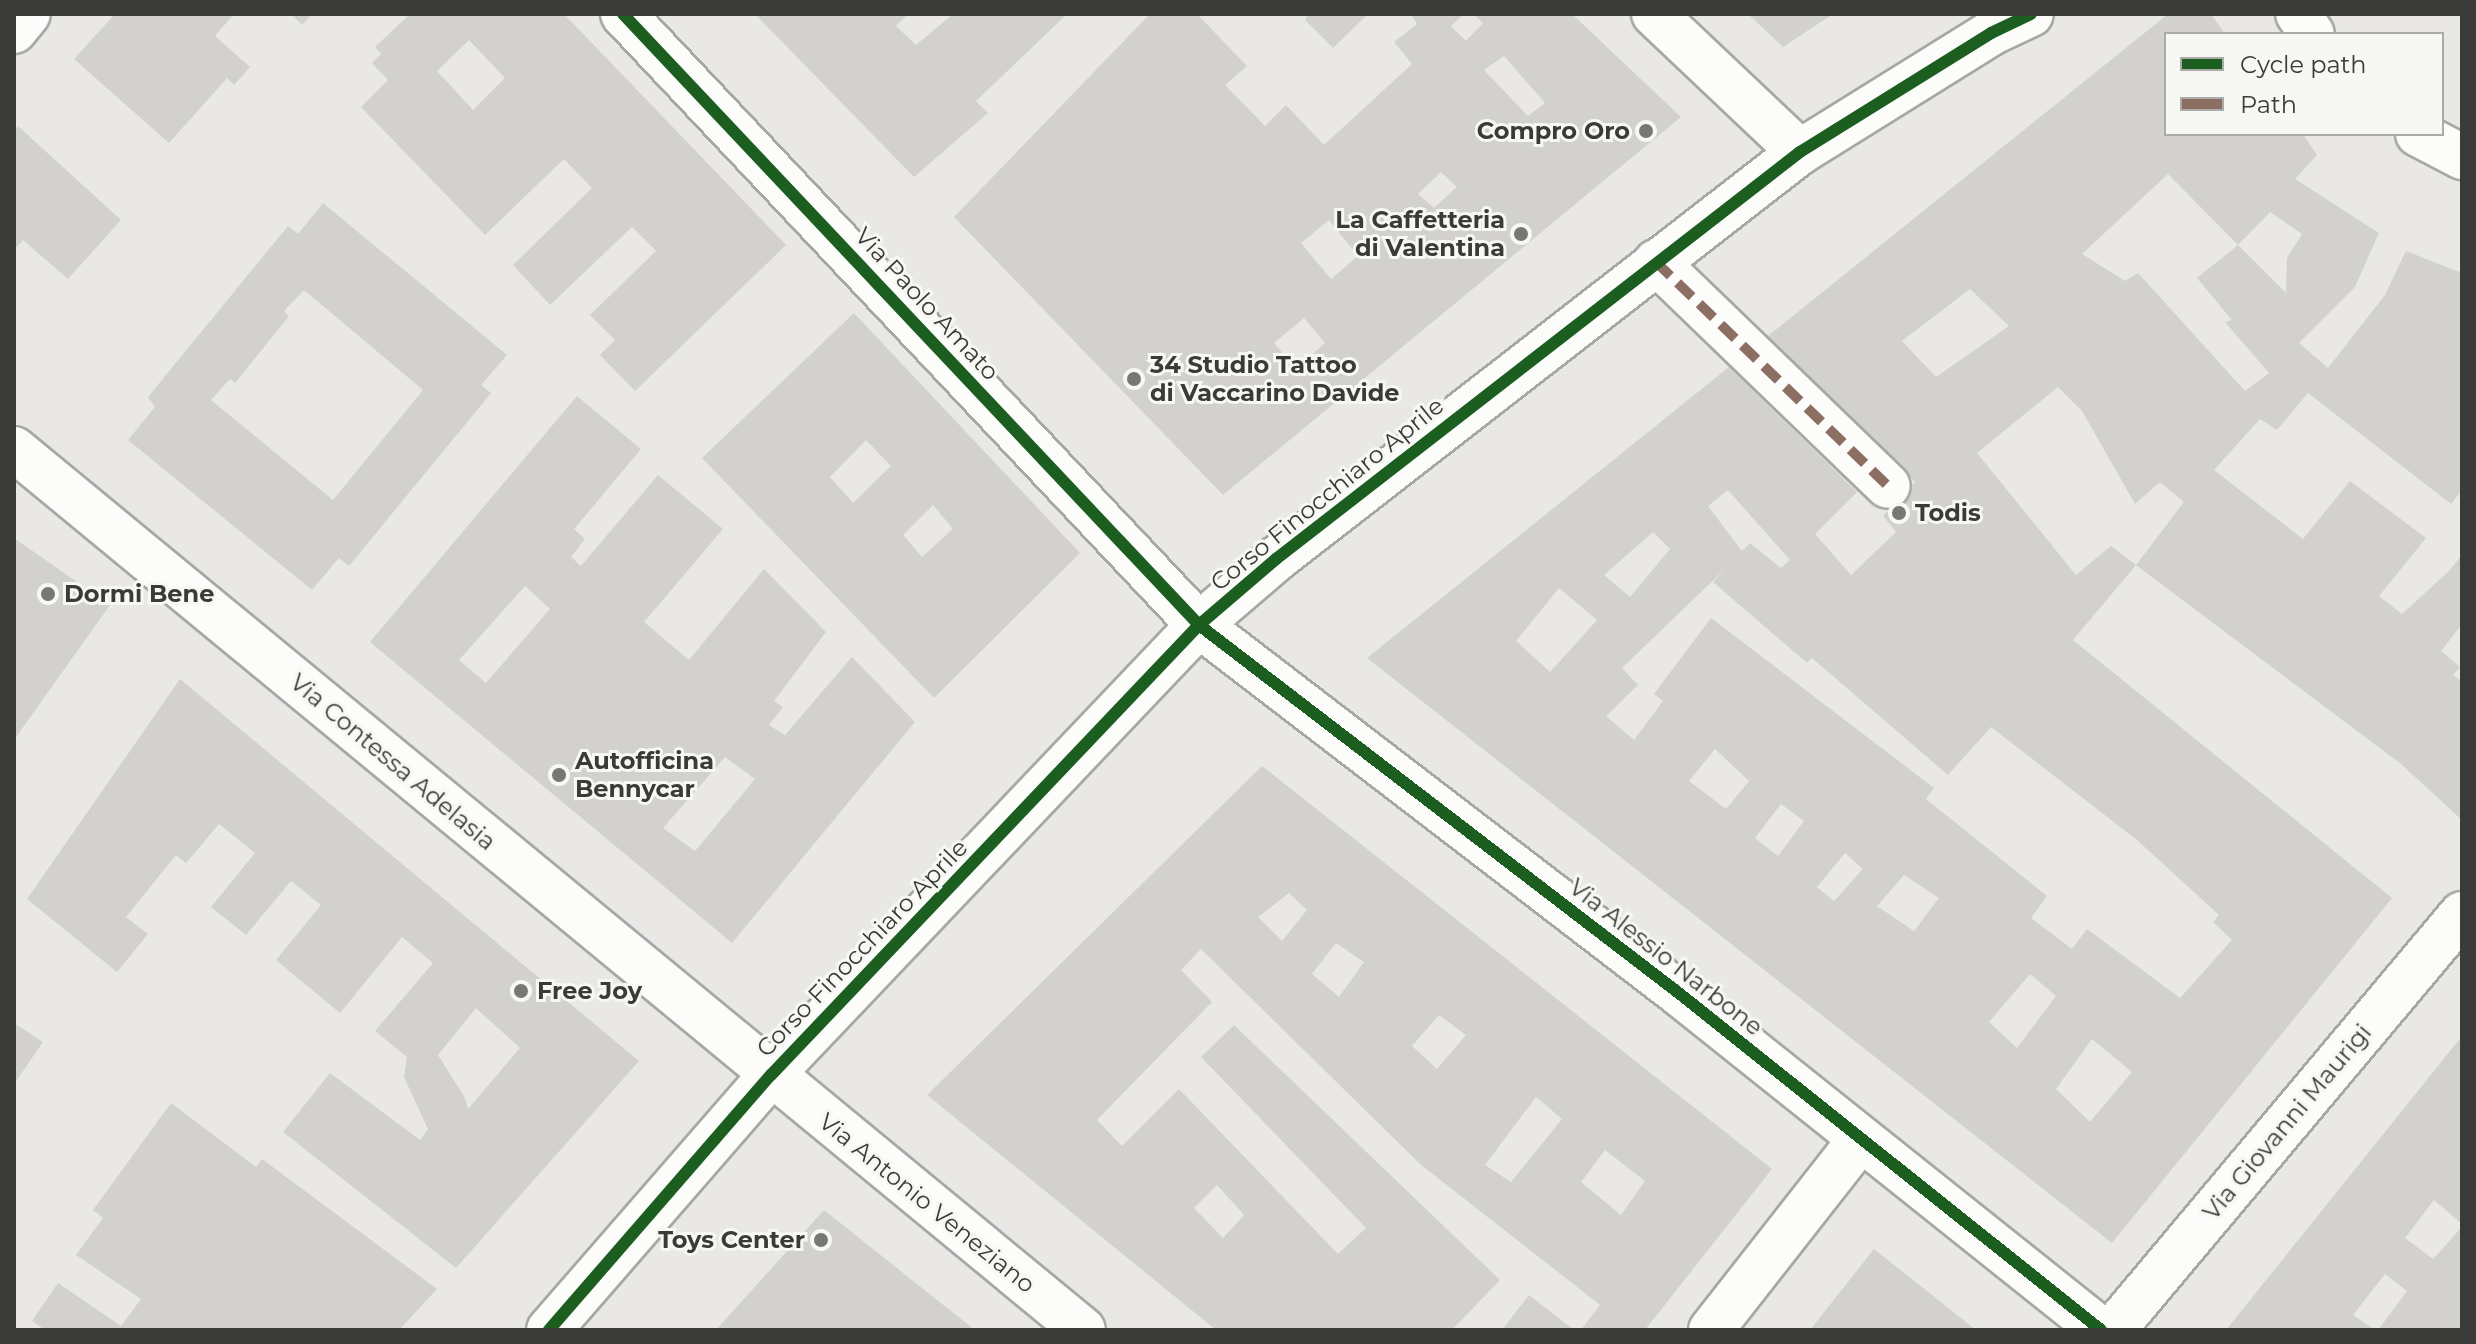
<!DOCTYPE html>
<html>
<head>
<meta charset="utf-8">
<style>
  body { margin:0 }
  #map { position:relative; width:2476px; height:1344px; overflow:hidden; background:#e9e8e6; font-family:Montserrat,sans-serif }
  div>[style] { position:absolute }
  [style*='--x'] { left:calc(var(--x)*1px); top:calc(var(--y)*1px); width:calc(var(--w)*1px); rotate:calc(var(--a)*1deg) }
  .building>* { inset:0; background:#d2d1cf }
  .roads { filter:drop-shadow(2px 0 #a7a7a5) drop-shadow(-2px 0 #a7a7a5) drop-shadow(0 2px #a7a7a5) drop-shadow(0 -2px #a7a7a5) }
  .minor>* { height:44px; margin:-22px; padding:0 22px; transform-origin:22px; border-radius:22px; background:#fcfcfb }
  .quiet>* { height:10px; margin-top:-5px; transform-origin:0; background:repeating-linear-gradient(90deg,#8d6e63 0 20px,transparent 0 30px) }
  .cycleway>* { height:12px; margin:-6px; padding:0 6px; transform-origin:6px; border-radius:6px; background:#1b5e20 }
  .dots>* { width:22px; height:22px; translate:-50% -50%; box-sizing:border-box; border:4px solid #f7f7f3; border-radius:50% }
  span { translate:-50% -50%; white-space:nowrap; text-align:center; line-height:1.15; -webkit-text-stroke:6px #f7f7f3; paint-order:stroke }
  .poi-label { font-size:24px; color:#3a3a39; font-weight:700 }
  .right { translate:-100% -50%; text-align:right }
  .left { translate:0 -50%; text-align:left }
  .street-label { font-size:24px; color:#3a3a39 }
  .frame { position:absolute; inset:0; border:16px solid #3a3a39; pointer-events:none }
  .legend { position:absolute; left:2164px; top:32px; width:280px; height:104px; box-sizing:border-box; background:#f7f7f3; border:2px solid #ababa9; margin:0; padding:10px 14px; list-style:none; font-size:24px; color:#3a3a39 }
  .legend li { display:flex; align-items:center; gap:16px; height:40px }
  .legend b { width:40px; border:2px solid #ababa9 }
</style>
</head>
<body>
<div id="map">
  <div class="building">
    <i style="clip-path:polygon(115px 14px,234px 14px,215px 36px,250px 67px,234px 85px,227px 78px,169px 143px,74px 59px)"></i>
    <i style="clip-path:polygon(291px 14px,312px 14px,302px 25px)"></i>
    <i style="clip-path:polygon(evenodd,410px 14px,564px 14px,786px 245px,635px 391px,600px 355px,615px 340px,590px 315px,656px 251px,632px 227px,550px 305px,513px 265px,592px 188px,564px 159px,485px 235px,361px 107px,388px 80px,372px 63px,381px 54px,375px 47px,410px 14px,469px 40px,505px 78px,473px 110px,437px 71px,469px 40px)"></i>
    <i style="clip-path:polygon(755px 14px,908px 14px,896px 26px,916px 45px,953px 14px,1065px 16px,976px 101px,988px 113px,914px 177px)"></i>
    <i style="clip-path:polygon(evenodd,1146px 14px,1197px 14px,1247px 66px,1225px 85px,1265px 126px,1286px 105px,1324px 145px,1412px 64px,1394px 42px,1417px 24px,1411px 14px,1464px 14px,1451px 26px,1466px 41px,1483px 23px,1473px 14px,1572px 14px,1681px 117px,1223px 495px,954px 217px,1148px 16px,1146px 14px,1504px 56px,1545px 103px,1528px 116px,1484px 70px,1504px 56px,1146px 14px,1441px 172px,1457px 187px,1434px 208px,1418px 194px,1441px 172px,1146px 14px,1329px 220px,1358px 256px,1331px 279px,1301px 243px,1329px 220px,1146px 14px,1304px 318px,1325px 343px,1296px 369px,1274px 343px,1304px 318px)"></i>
    <i style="clip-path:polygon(1308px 14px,1368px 14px,1333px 48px,1305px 20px)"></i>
    <i style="clip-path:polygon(1748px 14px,1833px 14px,1783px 47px)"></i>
    <i style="clip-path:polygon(evenodd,2168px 14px,2211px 14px,2225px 34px,2166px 34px,2166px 134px,2303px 134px,2317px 155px,2295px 179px,2379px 233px,2355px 287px,2299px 343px,2328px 368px,2385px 295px,2406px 251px,2462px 273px,2462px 490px,2451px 504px,2308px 393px,2277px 430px,2260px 419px,2214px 470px,2303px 539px,2350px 481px,2426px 538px,2379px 596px,2402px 614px,2449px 571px,2462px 555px,2462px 624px,2441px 651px,2460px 667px,2453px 675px,2462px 682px,2462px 820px,2401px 764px,2136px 565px,2184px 502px,2160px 482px,2135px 504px,2082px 411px,2058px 387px,1977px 453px,2076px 575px,2111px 546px,2136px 565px,2073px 640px,2392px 898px,2112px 1243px,1367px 658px,1729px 367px,1857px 492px,1815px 534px,1851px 575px,1896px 532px,1883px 516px,1915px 482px,1768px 336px,2168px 14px,2168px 174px,2238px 245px,2270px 212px,2302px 234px,2287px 258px,2286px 293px,2238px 245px,2197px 278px,2232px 320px,2225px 322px,2269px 373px,2245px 391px,2138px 273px,2125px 281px,2082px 254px,2168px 174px,2168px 14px,1970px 289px,2009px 326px,1936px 377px,1902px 341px,1970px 289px,2168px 14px,1728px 490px,1790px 560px,1781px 568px,1750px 543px,1742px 551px,1708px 506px,1728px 490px,2168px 14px,1653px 532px,1670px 549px,1630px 597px,1604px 575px,1653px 532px,2168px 14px,1727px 567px,1713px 582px,1807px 663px,1812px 658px,1948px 775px,1991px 727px,2137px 840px,2219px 915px,2213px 922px,2232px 940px,2180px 998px,2087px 929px,2072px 949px,2031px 918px,2047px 896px,1926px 799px,1934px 788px,1711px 618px,1654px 694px,1663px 701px,1634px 740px,1606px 716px,1638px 685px,1622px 668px,1727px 567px,2168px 14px,1559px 588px,1597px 620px,1550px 672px,1516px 641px,1559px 588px,2168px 14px,1715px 749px,1749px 781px,1726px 809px,1689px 781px,1715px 749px,2168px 14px,1781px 804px,1804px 821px,1778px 856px,1755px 838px,1781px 804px,2168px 14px,1845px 853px,1863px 869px,1834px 901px,1817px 887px,1845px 853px,2168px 14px,1904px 875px,1939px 898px,1914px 931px,1877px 906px,1904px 875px,2168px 14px,2030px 974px,2056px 996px,2017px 1048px,1989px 1022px,2030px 974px,2168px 14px,2092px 1039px,2132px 1072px,2090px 1122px,2056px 1089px,2092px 1039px)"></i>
    <i style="clip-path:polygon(18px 126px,121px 220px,68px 279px,23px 240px,14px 250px,14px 131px)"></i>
    <i style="clip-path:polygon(evenodd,323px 203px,507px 355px,481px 385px,491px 393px,349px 566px,339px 558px,312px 590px,128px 440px,155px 407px,148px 397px,288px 226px,298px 234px,323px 203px,304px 290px,423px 390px,333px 500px,211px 400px,230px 379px,235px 383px,289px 316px,284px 311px,304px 290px)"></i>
    <i style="clip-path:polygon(evenodd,854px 313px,1080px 553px,934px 698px,702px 458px,854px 313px,866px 440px,891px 466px,853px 503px,830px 477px,866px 440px,854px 313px,933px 505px,953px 529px,922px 557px,903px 535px,933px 505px)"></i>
    <i style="clip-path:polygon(evenodd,577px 396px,641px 449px,574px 529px,585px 539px,571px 557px,581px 566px,658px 475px,723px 529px,644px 622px,689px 660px,764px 569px,826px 632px,774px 701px,783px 707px,769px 725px,785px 735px,852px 657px,915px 722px,732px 943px,370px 642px,577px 396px,525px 586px,550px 609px,486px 683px,459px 660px,525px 586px,577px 396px,725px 757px,755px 779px,695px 851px,663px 828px,725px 757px)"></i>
    <i style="clip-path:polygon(14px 538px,110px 605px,14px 740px)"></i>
    <i style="clip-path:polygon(evenodd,180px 679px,639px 1061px,456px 1268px,283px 1132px,330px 1073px,420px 1140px,428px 1129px,404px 1077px,407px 1057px,375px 1031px,433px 963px,402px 937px,340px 1013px,276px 960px,321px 905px,291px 881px,246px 935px,211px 907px,255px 853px,219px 824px,186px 863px,176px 855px,126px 917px,148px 934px,117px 972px,27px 899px,180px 679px,476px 1008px,520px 1048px,468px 1109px,465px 1098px,438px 1055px,476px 1008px)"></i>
    <i style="clip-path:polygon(evenodd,1262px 766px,1772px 1169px,1645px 1330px,1581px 1330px,1600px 1305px,1420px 1164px,1201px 949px,1181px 970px,1212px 1002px,1097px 1120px,1122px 1146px,1179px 1089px,1338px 1254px,1366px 1228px,1201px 1057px,1234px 1025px,1500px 1280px,1452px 1330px,1216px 1330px,927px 1095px,1262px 766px,1289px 893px,1307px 910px,1282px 941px,1258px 917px,1289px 893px,1262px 766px,1336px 943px,1364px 962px,1339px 997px,1312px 974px,1336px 943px,1262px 766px,1439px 1015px,1466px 1035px,1437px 1069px,1412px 1046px,1439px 1015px,1262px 766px,1536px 1097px,1562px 1119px,1511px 1182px,1485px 1165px,1536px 1097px,1262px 766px,1605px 1150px,1645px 1181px,1621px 1215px,1581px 1182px,1605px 1150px,1262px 766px,1217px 1185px,1244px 1215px,1223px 1238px,1194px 1208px,1217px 1185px)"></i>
    <i style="clip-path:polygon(14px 1023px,43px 1042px,14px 1084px)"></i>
    <i style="clip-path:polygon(2462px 1036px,2462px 1224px,2434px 1200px,2405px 1238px,2433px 1259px,2462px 1227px,2462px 1330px,2378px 1330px,2407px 1291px,2385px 1274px,2353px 1315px,2375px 1330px,2226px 1330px)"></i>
    <i style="clip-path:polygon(171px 1103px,256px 1167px,262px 1159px,437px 1289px,399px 1330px,45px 1330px,32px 1321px,58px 1283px,121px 1326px,141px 1299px,76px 1255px,103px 1218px,93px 1210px)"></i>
    <i style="clip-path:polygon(824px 1210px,922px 1288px,975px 1330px,716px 1330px)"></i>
    <i style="clip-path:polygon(1874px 1249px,1976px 1330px,1810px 1330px)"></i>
    <i style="clip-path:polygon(1529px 1295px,1574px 1330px,1502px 1330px)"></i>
  </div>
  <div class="roads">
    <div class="minor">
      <i style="--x:623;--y:14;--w:840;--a:46.69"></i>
      <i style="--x:1199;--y:625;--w:606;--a:37.49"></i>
      <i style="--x:1680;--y:994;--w:539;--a:38.59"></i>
      <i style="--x:1654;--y:14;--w:201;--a:43.4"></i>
      <i style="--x:2298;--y:14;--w:24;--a:55"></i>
      <i style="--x:14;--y:31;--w:22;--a:-51"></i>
      <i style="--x:2418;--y:134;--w:50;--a:27.6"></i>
      <i style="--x:1656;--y:262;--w:322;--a:44"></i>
      <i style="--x:14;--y:449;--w:1385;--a:39.49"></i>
      <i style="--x:549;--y:1330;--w:338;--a:-49"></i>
      <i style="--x:771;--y:1075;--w:621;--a:-46.44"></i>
      <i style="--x:1199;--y:625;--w:101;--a:-40.6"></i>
      <i style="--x:1276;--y:559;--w:663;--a:-37.84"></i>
      <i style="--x:1800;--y:152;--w:225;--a:-31.9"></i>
      <i style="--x:1991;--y:33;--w:44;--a:-25.4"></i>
      <i style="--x:1711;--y:1330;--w:243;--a:-51.9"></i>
      <i style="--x:2113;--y:1330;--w:543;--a:-50.01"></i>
    </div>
  </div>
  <div class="quiet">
    <i style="--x:1656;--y:262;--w:322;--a:44"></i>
  </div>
  <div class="cycleway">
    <i style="--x:623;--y:14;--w:840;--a:46.69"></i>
    <i style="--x:1199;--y:625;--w:606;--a:37.49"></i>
    <i style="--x:1680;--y:994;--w:539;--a:38.59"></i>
    <i style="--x:549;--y:1330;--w:338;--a:-49"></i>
    <i style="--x:771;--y:1075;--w:621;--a:-46.44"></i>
    <i style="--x:1199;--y:625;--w:101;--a:-40.6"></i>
    <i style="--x:1276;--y:559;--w:663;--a:-37.84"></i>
    <i style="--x:1800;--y:152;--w:225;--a:-31.9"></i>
    <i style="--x:1991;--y:33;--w:44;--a:-25.4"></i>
  </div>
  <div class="dots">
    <i style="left:1646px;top:131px;background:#777776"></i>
    <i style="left:1521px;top:234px;background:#777776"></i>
    <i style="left:1134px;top:379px;background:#777776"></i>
    <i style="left:1899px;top:513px;background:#777776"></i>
    <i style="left:48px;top:594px;background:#777776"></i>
    <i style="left:559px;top:775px;background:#777776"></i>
    <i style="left:521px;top:991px;background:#777776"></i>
    <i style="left:821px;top:1240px;background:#777776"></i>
  </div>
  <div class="poi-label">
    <span class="right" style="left:1630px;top:131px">Compro Oro</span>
    <span class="right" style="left:1505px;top:234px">La Caffetteria<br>di Valentina</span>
    <span class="left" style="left:1150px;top:379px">34 Studio Tattoo<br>di Vaccarino Davide</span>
    <span class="left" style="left:1915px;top:513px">Todis</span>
    <span class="left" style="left:64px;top:594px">Dormi Bene</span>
    <span class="left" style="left:575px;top:775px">Autofficina<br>Bennycar</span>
    <span class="left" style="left:537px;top:991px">Free Joy</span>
    <span class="right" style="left:805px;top:1240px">Toys Center</span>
  </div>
  <div class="street-label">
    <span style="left:927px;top:304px;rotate:47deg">Via Paolo Amato</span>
    <span style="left:1327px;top:494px;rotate:-39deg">Corso Finocchiaro Aprile</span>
    <span style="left:393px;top:762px;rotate:40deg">Via Contessa Adelasia</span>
    <span style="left:862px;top:948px;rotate:-46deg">Corso Finocchiaro Aprile</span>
    <span style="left:1666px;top:957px;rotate:38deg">Via Alessio Narbone</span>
    <span style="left:2287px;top:1122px;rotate:-50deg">Via Giovanni Maurigi</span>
    <span style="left:927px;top:1203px;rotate:39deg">Via Antonio Veneziano</span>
  </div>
  <div class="frame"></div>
  <ul class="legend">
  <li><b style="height:10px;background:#1b5e20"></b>Cycle path</li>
  <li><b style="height:10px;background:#8d6e63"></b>Path</li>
  </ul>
</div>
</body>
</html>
